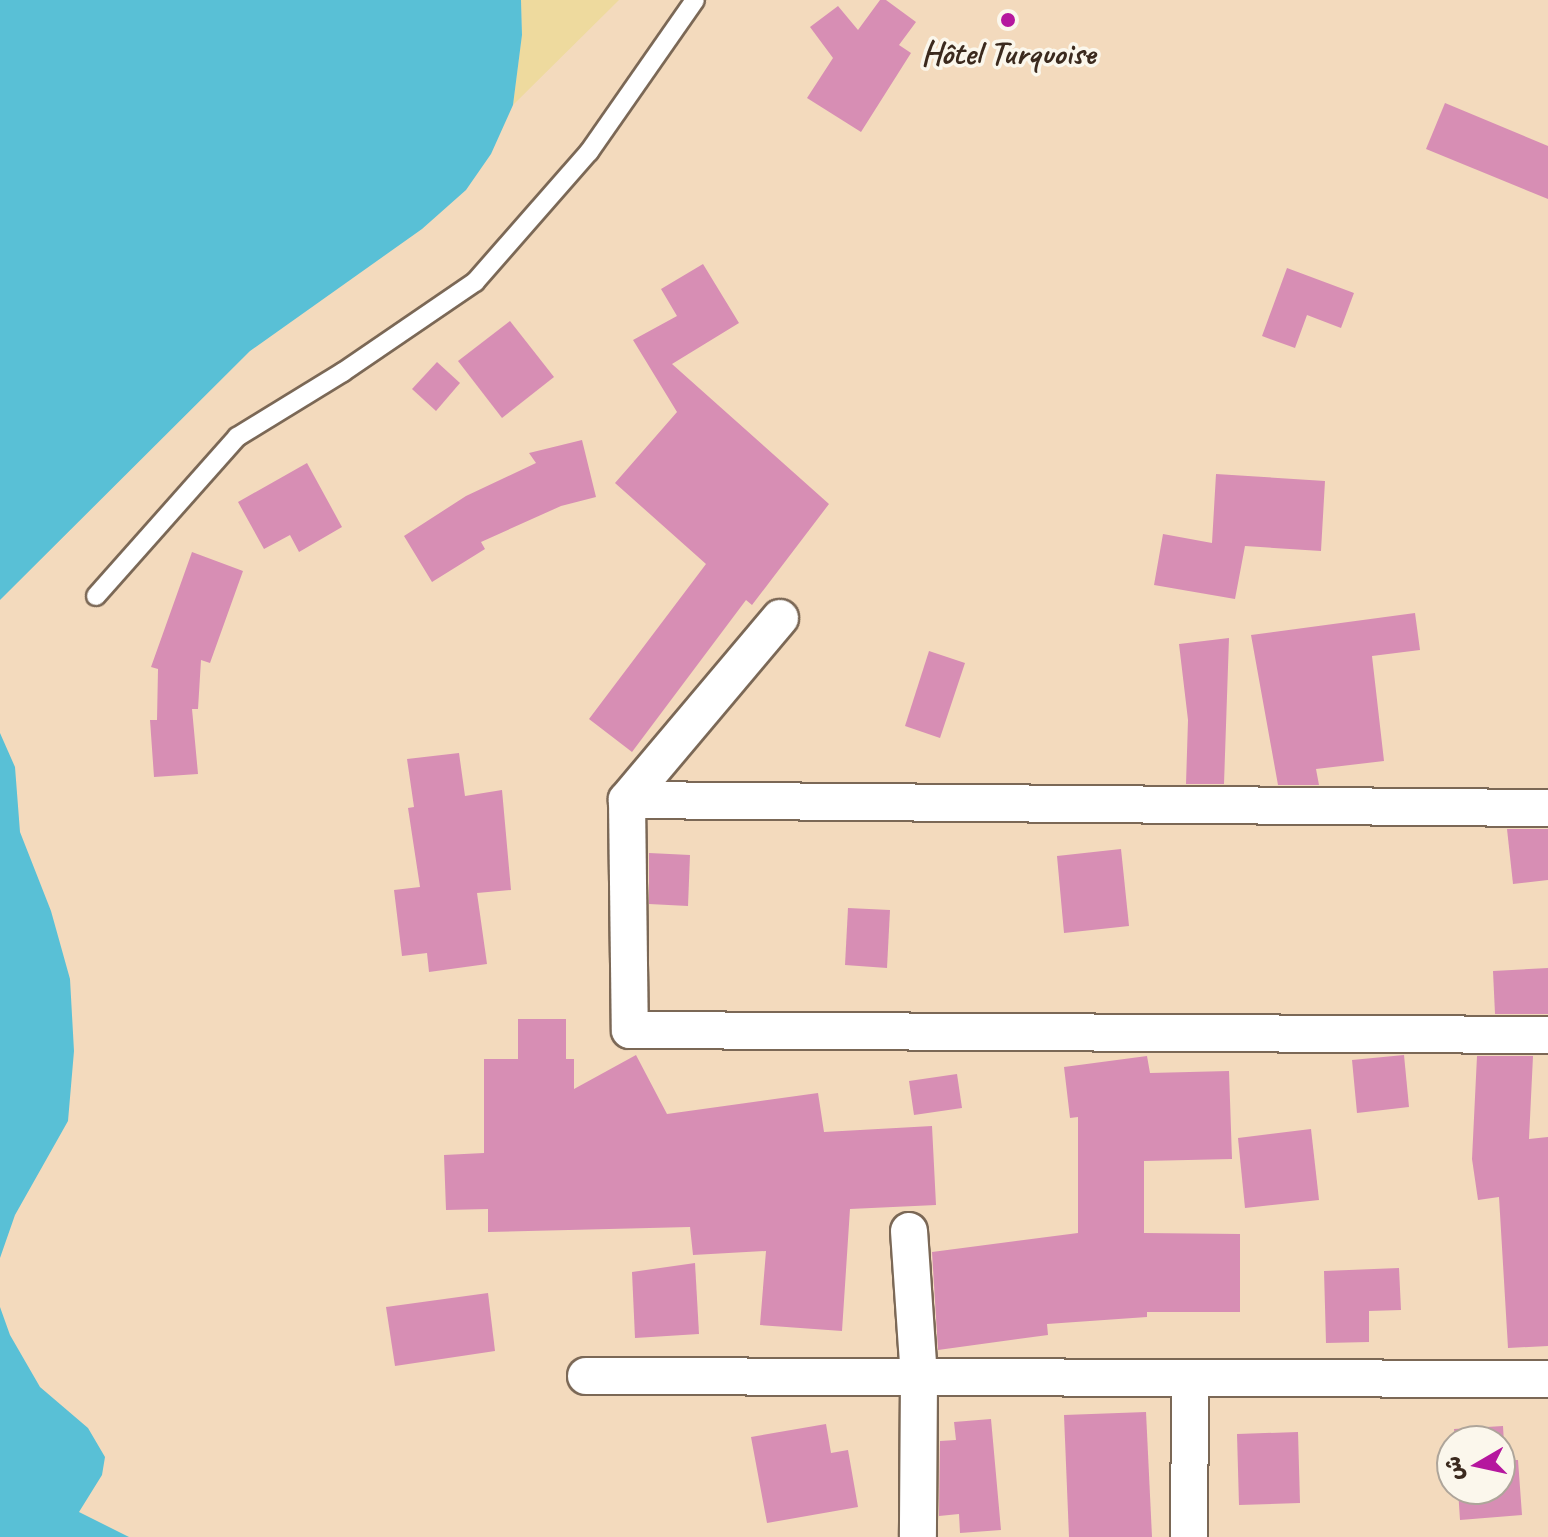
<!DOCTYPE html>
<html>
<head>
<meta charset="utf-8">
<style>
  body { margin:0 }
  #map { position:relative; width:1548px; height:1537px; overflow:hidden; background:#f3dabd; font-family:Caveat,"Playpen Sans Arabic",sans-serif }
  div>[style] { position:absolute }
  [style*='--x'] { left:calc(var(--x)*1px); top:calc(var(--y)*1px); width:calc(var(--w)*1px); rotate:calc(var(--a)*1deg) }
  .sand>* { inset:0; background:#eeda9e }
  .water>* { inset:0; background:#59c0d6 }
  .building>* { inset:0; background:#d78eb4 }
  .roads { filter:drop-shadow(2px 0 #7b6856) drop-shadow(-2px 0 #7b6856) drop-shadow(0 2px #7b6856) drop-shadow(0 -2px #7b6856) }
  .lane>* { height:18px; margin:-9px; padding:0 9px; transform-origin:9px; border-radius:9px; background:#fff }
  .street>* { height:36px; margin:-18px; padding:0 18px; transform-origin:18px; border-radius:18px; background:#fff }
  .dots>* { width:22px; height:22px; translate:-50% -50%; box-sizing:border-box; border:4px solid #fbf7ec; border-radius:50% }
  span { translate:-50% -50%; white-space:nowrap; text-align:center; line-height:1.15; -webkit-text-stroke:7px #fbf7ec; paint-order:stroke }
  .poi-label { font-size:34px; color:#3b2a1e; font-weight:700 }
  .north { position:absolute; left:1436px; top:1425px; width:80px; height:80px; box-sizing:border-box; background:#fbf7ec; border:2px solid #aea59a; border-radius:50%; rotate:261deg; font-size:22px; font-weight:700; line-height:32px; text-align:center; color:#3b2a1e }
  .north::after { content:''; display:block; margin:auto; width:28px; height:36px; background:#b5179e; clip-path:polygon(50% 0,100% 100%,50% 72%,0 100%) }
</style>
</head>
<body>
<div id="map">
  <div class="sand">
    <i style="clip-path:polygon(521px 0,619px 0,513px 105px,522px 35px)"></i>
  </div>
  <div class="water">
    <i style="clip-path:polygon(0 0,521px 0,522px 35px,513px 105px,491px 154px,466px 190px,422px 229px,250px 351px,0 600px)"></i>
    <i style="clip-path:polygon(0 733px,15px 767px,20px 832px,51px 911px,70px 979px,74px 1051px,68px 1121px,15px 1215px,0 1258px)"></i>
    <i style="clip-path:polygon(0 1307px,10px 1335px,40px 1387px,88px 1428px,105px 1457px,102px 1475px,79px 1512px,129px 1537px,0 1537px)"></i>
  </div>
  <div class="building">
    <i style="clip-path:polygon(880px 0,886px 0,916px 22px,899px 45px,911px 53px,861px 132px,807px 98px,833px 58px,810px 27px,838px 6px,858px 30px)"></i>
    <i style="clip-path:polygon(1445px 103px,1548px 146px,1548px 199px,1426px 149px)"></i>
    <i style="clip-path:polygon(703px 264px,739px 323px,672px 364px,829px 504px,752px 605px,746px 600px,632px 752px,589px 719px,706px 564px,615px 483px,677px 412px,633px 340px,677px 316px,661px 289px)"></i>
    <i style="clip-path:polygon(1287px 268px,1354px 293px,1341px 328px,1307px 315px,1295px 348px,1262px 336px)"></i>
    <i style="clip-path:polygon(510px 321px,554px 377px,502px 418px,458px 361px)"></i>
    <i style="clip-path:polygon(437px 362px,460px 383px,436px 411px,412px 389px)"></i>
    <i style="clip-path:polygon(582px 440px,596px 497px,561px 506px,481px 542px,485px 549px,432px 582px,404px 536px,466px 496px,536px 463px,529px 453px)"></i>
    <i style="clip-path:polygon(307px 463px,342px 527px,299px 552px,290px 535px,264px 549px,238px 502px)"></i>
    <i style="clip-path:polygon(1216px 474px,1325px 481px,1321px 551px,1245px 546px,1235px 599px,1154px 585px,1163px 534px,1212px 543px)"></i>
    <i style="clip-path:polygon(192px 552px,243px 571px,210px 663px,201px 660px,198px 709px,192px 709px,198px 774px,154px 777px,150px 720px,157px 720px,158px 669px,151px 667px)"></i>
    <i style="clip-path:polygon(1415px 613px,1420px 650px,1372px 656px,1384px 761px,1316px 769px,1319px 785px,1278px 785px,1251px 635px)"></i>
    <i style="clip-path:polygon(1229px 638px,1224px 784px,1186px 784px,1188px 720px,1179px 644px)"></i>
    <i style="clip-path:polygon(929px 651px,965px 663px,940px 738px,905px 726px)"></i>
    <i style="clip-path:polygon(459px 753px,465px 796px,502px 790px,511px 890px,477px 893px,487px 964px,429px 972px,427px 953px,402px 956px,394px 890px,420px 887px,408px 808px,414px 807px,407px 759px)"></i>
    <i style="clip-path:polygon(1507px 829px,1548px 829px,1548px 880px,1513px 884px)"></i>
    <i style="clip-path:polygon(1121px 849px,1129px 926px,1064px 933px,1057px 856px)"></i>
    <i style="clip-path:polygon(649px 853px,690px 855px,688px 906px,649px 904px)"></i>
    <i style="clip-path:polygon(848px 908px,890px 910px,887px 968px,845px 965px)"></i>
    <i style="clip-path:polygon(1548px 968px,1548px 1014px,1495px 1014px,1493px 971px)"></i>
    <i style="clip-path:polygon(518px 1019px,566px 1019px,566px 1059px,574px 1059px,574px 1089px,636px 1055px,667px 1114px,818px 1093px,824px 1132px,932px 1126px,936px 1205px,850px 1209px,842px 1331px,760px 1325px,766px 1251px,693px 1255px,690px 1227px,488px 1232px,488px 1209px,446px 1210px,444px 1155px,484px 1153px,484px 1059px,518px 1059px)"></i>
    <i style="clip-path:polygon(1404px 1055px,1409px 1107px,1357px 1113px,1352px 1060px)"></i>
    <i style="clip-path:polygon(1147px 1056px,1150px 1073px,1229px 1071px,1232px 1159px,1144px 1161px,1144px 1233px,1240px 1234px,1240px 1312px,1147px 1312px,1147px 1317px,1047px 1324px,1048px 1335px,938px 1350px,932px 1252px,1078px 1233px,1078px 1117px,1070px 1118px,1064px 1067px)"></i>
    <i style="clip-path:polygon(1477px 1056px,1533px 1056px,1529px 1139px,1548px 1137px,1548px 1346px,1508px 1348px,1499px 1197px,1478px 1200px,1472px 1159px)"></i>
    <i style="clip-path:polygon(957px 1074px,962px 1108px,914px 1115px,909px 1081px)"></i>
    <i style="clip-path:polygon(1311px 1129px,1319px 1200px,1245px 1208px,1238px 1138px)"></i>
    <i style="clip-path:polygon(695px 1263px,699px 1334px,635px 1338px,632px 1272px)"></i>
    <i style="clip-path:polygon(1399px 1268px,1401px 1310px,1369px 1311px,1369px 1342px,1326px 1343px,1324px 1271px)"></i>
    <i style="clip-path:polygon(488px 1293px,495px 1351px,395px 1366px,386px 1307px)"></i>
    <i style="clip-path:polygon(1146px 1412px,1152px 1537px,1069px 1537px,1064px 1415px)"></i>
    <i style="clip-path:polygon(991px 1419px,1001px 1530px,960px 1533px,959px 1514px,939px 1516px,940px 1441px,956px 1440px,954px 1422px)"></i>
    <i style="clip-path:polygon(826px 1424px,831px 1453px,848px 1450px,858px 1507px,767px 1523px,751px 1437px)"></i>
    <i style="clip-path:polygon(1503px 1426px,1505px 1460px,1518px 1460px,1522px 1515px,1460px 1520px,1458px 1489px,1500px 1489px,1500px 1441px,1455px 1441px,1454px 1429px)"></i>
    <i style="clip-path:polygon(1298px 1432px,1300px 1503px,1239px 1505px,1237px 1434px)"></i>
  </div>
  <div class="roads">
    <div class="lane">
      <i style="--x:96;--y:596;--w:213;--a:-48.4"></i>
      <i style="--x:237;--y:437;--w:124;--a:-31.5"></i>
      <i style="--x:343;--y:372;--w:160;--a:-34.3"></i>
      <i style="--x:475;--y:282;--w:173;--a:-48.8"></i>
      <i style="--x:589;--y:152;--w:185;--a:-55.1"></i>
    </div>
    <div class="street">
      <i style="--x:780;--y:618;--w:238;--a:130.1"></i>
      <i style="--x:627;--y:800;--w:230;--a:89.3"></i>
      <i style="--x:630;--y:1030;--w:918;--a:0.31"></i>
      <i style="--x:627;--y:800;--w:921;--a:0.5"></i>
      <i style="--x:909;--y:1231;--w:148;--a:86.1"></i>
      <i style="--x:919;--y:1379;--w:158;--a:90.4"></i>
      <i style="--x:586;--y:1376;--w:962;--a:0.18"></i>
      <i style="--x:1189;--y:1537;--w:159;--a:-89.6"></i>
    </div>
  </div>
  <div class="dots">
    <i style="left:1008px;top:20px;background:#b5179e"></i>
  </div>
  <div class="poi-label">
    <span style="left:1008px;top:53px">Hôtel Turquoise</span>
  </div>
  <div class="north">ش</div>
</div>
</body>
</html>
